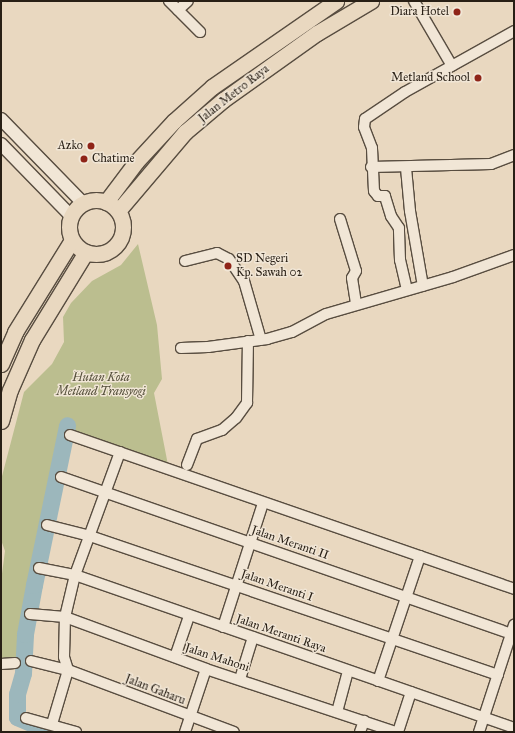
<!DOCTYPE html>
<html>
<head>
<meta charset="utf-8">
<style>
  body { margin:0 }
  #map { position:relative; width:515px; height:733px; overflow:hidden; background:#e9d8c0; font-family:"IM FELL Great Primer",serif }
  div>[style] { position:absolute }
  [style*='--x'] { left:calc(var(--x)*1px); top:calc(var(--y)*1px); width:calc(var(--w)*1px); rotate:calc(var(--a)*1deg) }
  .green>* { inset:0; background:#bbbe8f }
  .river>* { height:17px; margin:-8.5px; padding:0 8.5px; transform-origin:8.5px; border-radius:8.5px; background:#9cb7bc }
  .roads { filter:drop-shadow(1px 0 #584d40) drop-shadow(-1px 0 #584d40) drop-shadow(0 1px #584d40) drop-shadow(0 -1px #584d40) }
  .minor>* { height:10px; margin:-5px; padding:0 5px; transform-origin:5px; border-radius:5px; background:#f1e6d6 }
  .tertiary>* { height:12px; margin:-6px; padding:0 6px; transform-origin:6px; border-radius:6px; background:#f1e6d6 }
  .primary>* { height:15px; margin:-7.5px; padding:0 7.5px; transform-origin:7.5px; border-radius:7.5px; background:#e9d8c0 }
  .primary>.ring { margin:-7.5px; padding:0; box-sizing:content-box; background:none; border:15px solid #e9d8c0; border-radius:50% }
  .dots>* { width:11px; height:11px; translate:-50% -50%; box-sizing:border-box; border:2px solid #f1e6d6; border-radius:50% }
  span { translate:-50% -50%; white-space:nowrap; text-align:center; line-height:1.15; -webkit-text-stroke:3px #f1e6d6; paint-order:stroke }
  .poi-label { font-size:12px; color:#281f15 }
  .right { translate:-100% -50%; text-align:right }
  .left { translate:0 -50%; text-align:left }
  .street-label { font-size:12px; color:#281f15 }
  .park-label { font-size:12px; color:#544f3a; font-style:italic }
  .frame { position:absolute; inset:0; border:2px solid #281f15; pointer-events:none }
</style>
</head>
<body>
<div id="map">
  <div class="green">
    <i style="clip-path:polygon(138px 244px,157px 325px,162px 379px,154px 393px,168px 465px,60px 427px,22px 660px,1px 661px,1px 581px,5px 551px,1px 540px,1px 480px,24px 392px,52px 364px,64px 342px,63px 317px,71px 303px,92px 281px,121px 265px)"></i>
  </div>
  <div class="river">
    <i style="--x:52;--y:732;--w:38;--a:-157"></i>
    <i style="--x:17;--y:717;--w:23;--a:-90"></i>
    <i style="--x:17;--y:694;--w:22;--a:-74"></i>
    <i style="--x:23;--y:673;--w:39;--a:-87"></i>
    <i style="--x:25;--y:634;--w:50;--a:-79.6"></i>
    <i style="--x:34;--y:585;--w:163;--a:-78.3"></i>
  </div>
  <div class="roads">
    <div class="minor">
      <i style="--x:169;--y:1;--w:44;--a:45"></i>
      <i style="--x:414;--y:1;--w:75;--a:59.7"></i>
      <i style="--x:178;--y:10;--w:13;--a:-42"></i>
      <i style="--x:371;--y:167;--w:120;--a:-1.4"></i>
      <i style="--x:491;--y:164;--w:25;--a:-21"></i>
      <i style="--x:406;--y:168;--w:43;--a:84.7"></i>
      <i style="--x:410;--y:211;--w:76;--a:80.2"></i>
      <i style="--x:340;--y:219;--w:54;--a:72.9"></i>
      <i style="--x:356;--y:271;--w:8;--a:120"></i>
      <i style="--x:352;--y:278;--w:26;--a:81"></i>
      <i style="--x:185;--y:261;--w:33;--a:-14"></i>
      <i style="--x:217;--y:253;--w:13;--a:27"></i>
      <i style="--x:229;--y:259;--w:27;--a:56"></i>
      <i style="--x:244;--y:281;--w:61;--a:73.9"></i>
      <i style="--x:407;--y:290;--w:31;--a:-103"></i>
      <i style="--x:400;--y:260;--w:32;--a:-92"></i>
      <i style="--x:399;--y:228;--w:14;--a:-124"></i>
      <i style="--x:391;--y:216;--w:21;--a:-107"></i>
      <i style="--x:385;--y:196;--w:7;--a:180"></i>
      <i style="--x:378;--y:196;--w:6;--a:-129"></i>
      <i style="--x:374;--y:191;--w:43;--a:-92.7"></i>
      <i style="--x:372;--y:148;--w:22;--a:-111"></i>
      <i style="--x:364;--y:127;--w:8;--a:-83"></i>
      <i style="--x:365;--y:119;--w:48;--a:-34"></i>
      <i style="--x:405;--y:92;--w:125;--a:-29.2"></i>
      <i style="--x:181;--y:348;--w:27;--a:-2"></i>
      <i style="--x:208;--y:347;--w:60;--a:-7.7"></i>
      <i style="--x:267;--y:339;--w:26;--a:-16"></i>
      <i style="--x:292;--y:332;--w:38;--a:-28"></i>
      <i style="--x:326;--y:314;--w:132;--a:-16.2"></i>
      <i style="--x:453;--y:277;--w:65;--a:-19.8"></i>
      <i style="--x:70;--y:435;--w:470;--a:19.1"></i>
      <i style="--x:187;--y:465;--w:28;--a:-69"></i>
      <i style="--x:197;--y:439;--w:27;--a:-20"></i>
      <i style="--x:222;--y:430;--w:18;--a:-41"></i>
      <i style="--x:236;--y:418;--w:19;--a:-54"></i>
      <i style="--x:247;--y:403;--w:62;--a:-89.1"></i>
      <i style="--x:61;--y:477;--w:477;--a:19.2"></i>
      <i style="--x:47;--y:525;--w:44;--a:14.3"></i>
      <i style="--x:90;--y:536;--w:431;--a:18.8"></i>
      <i style="--x:39;--y:568;--w:37;--a:11"></i>
      <i style="--x:75;--y:575;--w:465;--a:19.2"></i>
      <i style="--x:30;--y:614;--w:35;--a:5"></i>
      <i style="--x:65;--y:617;--w:150;--a:20.2"></i>
      <i style="--x:206;--y:669;--w:199;--a:18.4"></i>
      <i style="--x:223;--y:627;--w:130;--a:-72.1"></i>
      <i style="--x:175;--y:657;--w:43;--a:-71.1"></i>
      <i style="--x:31;--y:661;--w:38;--a:14"></i>
      <i style="--x:68;--y:670;--w:177;--a:20.5"></i>
      <i style="--x:1;--y:664;--w:14;--a:-4"></i>
      <i style="--x:240;--y:679;--w:44;--a:-72.8"></i>
      <i style="--x:378;--y:681;--w:132;--a:-71.4"></i>
      <i style="--x:337;--y:712;--w:42;--a:-75"></i>
      <i style="--x:26;--y:718;--w:52;--a:15.6"></i>
      <i style="--x:52;--y:724;--w:56;--a:-73.5"></i>
      <i style="--x:68;--y:670;--w:14;--a:-107"></i>
      <i style="--x:64;--y:657;--w:40;--a:-88.6"></i>
      <i style="--x:65;--y:617;--w:43;--a:-76.6"></i>
      <i style="--x:75;--y:575;--w:131;--a:-69.9"></i>
      <i style="--x:185;--y:732;--w:66;--a:-71.6"></i>
      <i style="--x:360;--y:732;--w:12;--a:-70"></i>
      <i style="--x:398;--y:732;--w:42;--a:-72"></i>
      <i style="--x:479;--y:732;--w:113;--a:-71.9"></i>
    </div>
    <div class="tertiary">
      <i style="--x:1;--y:119;--w:117;--a:45.7"></i>
      <i style="--x:1;--y:144;--w:100;--a:45.8"></i>
    </div>
    <div class="primary">
      <i class="ring" style="left:69px;top:200px;width:39px;height:39px"></i>
      <i style="--x:106;--y:202;--w:50;--a:-53.1"></i>
      <i style="--x:136;--y:162;--w:56;--a:-47.2"></i>
      <i style="--x:174;--y:121;--w:51;--a:-41.8"></i>
      <i style="--x:212;--y:87;--w:151;--a:-34.7"></i>
      <i style="--x:118;--y:211;--w:104;--a:-49.7"></i>
      <i style="--x:185;--y:132;--w:50;--a:-40.1"></i>
      <i style="--x:223;--y:100;--w:115;--a:-35.5"></i>
      <i style="--x:317;--y:33;--w:63;--a:-30.7"></i>
      <i style="--x:1;--y:364;--w:35;--a:-66"></i>
      <i style="--x:15;--y:332;--w:108;--a:-58.2"></i>
      <i style="--x:1;--y:421;--w:32;--a:-74"></i>
      <i style="--x:10;--y:390;--w:55;--a:-66.3"></i>
      <i style="--x:32;--y:340;--w:103;--a:-58.5"></i>
    </div>
  </div>
  <div class="dots">
    <i style="left:457px;top:12px;background:#8f2418"></i>
    <i style="left:478px;top:78px;background:#8f2418"></i>
    <i style="left:91px;top:146px;background:#8f2418"></i>
    <i style="left:84px;top:159px;background:#8f2418"></i>
    <i style="left:228px;top:266px;background:#8f2418"></i>
  </div>
  <div class="poi-label">
    <span class="right" style="left:449px;top:12px">Diara Hotel</span>
    <span class="right" style="left:470px;top:78px">Metland School</span>
    <span class="right" style="left:83px;top:146px">Azko</span>
    <span class="left" style="left:92px;top:159px">Chatime</span>
    <span class="left" style="left:236px;top:266px">SD Negeri<br>Kp. Sawah 02</span>
  </div>
  <div class="street-label">
    <span style="left:234px;top:94px;rotate:-38deg">Jalan Metro Raya</span>
    <span style="left:290px;top:543px;rotate:19deg">Jalan Meranti II</span>
    <span style="left:277px;top:586px;rotate:19deg">Jalan Meranti I</span>
    <span style="left:281px;top:634px;rotate:19deg">Jalan Meranti Raya</span>
    <span style="left:217px;top:658px;rotate:18deg">Jalan Mahoni</span>
    <span style="left:155px;top:690px;rotate:21deg">Jalan Gaharu</span>
  </div>
  <div class="park-label">
    <span style="left:101px;top:385px">Hutan Kota<br>Metland Transyogi</span>
  </div>
  <div class="frame"></div>
</div>
</body>
</html>
